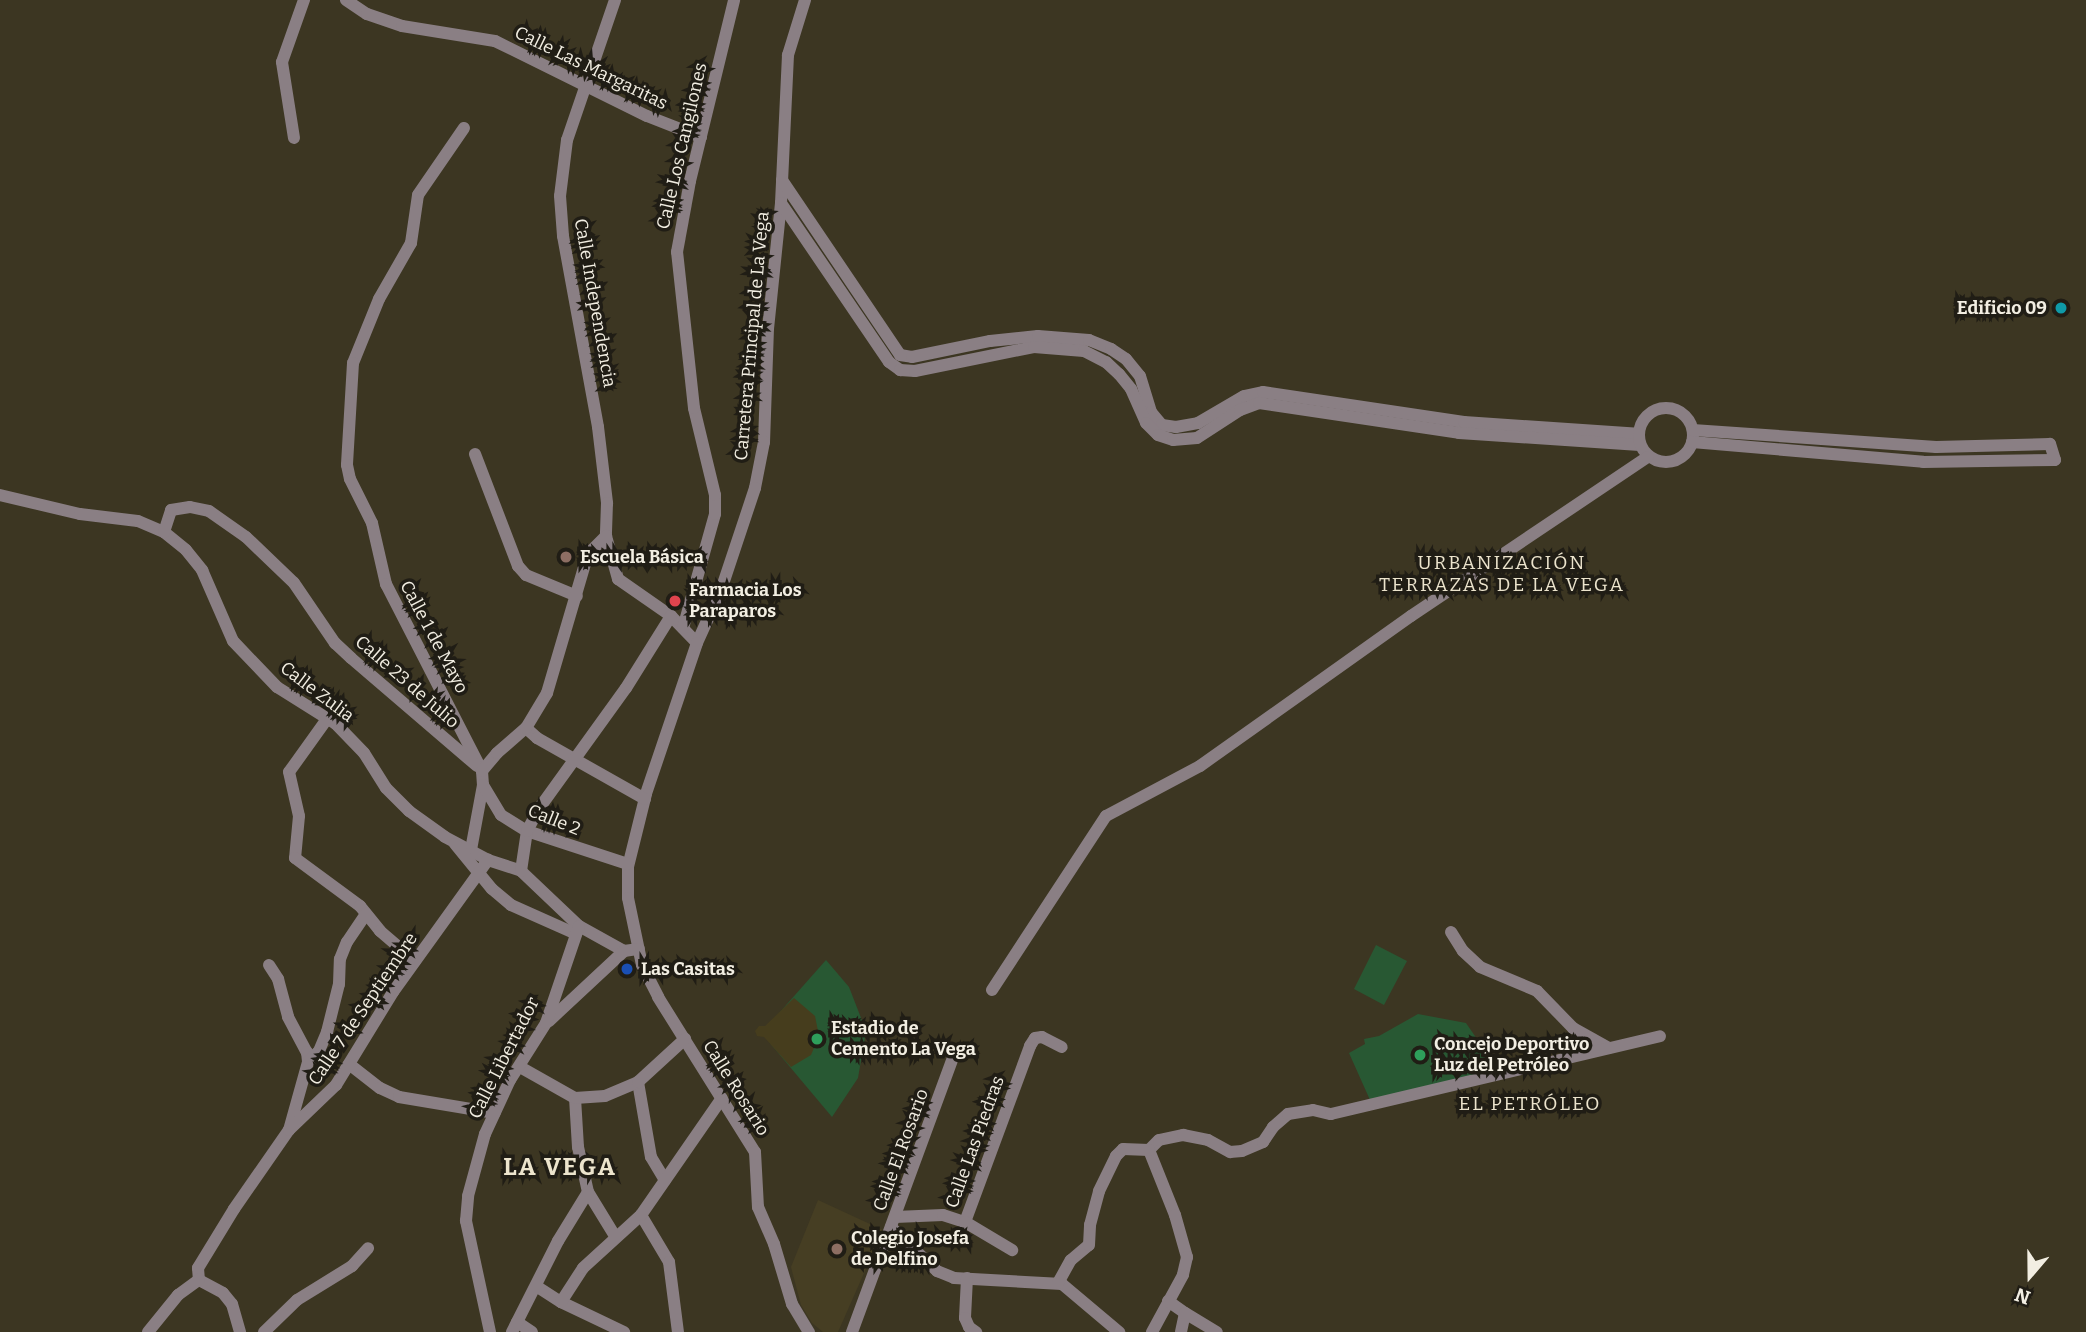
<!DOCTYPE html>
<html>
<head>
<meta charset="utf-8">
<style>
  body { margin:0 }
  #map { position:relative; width:2086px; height:1332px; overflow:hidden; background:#3c3622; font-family:Bitter,serif }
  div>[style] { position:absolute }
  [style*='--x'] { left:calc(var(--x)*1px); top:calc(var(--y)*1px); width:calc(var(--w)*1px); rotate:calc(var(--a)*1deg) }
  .built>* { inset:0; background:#463e23 }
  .green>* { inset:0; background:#285833 }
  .sand>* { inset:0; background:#463d1d }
  .minor>* { height:12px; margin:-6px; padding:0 6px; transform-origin:6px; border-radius:6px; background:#8a7f84 }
  .minor>.ring { margin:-6px; padding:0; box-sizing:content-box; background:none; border:12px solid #8a7f84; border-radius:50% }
  .dots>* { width:19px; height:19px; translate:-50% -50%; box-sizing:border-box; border:4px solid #201d15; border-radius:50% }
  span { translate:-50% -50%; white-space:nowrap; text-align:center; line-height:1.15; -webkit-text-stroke:7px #201d15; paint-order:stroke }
  .street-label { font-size:18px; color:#f2eee2 }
  .poi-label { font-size:18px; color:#f2eee2; font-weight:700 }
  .right { translate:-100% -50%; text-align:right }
  .left { translate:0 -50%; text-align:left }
  .neighbourhood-label { font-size:19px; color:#ece4cd; letter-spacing:2px }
  .district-label { font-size:24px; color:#ece4cd; font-weight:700; letter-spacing:2px }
  .north { position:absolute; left:1995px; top:1241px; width:70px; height:70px; -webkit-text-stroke:5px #201d15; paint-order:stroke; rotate:200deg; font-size:19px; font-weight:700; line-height:28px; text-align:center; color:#f2eee2 }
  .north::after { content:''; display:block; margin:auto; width:24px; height:32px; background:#f2eee2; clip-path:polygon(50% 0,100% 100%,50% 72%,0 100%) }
</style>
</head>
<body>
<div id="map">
  <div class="built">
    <i style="clip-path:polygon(818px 1200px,883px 1230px,838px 1332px,823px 1332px,812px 1323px,801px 1305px,791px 1267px)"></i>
  </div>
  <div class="green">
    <i style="clip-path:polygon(1376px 945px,1407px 961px,1384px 1005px,1354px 989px)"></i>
    <i style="clip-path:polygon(826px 960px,849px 987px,863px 1023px,865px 1037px,858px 1078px,832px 1117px,769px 1042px,772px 1021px)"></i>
    <i style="clip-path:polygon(1418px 1014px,1466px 1023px,1490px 1058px,1491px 1077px,1370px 1100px,1349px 1053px,1365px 1044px,1364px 1039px,1379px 1036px)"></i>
  </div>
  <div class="sand">
    <i style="clip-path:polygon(794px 998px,815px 1016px,819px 1036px,811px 1055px,791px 1067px,764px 1037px,757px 1036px,755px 1031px,759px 1026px,765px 1026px)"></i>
  </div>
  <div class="minor">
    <i style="--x:346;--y:0;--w:25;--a:34"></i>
    <i style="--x:367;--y:14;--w:37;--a:19"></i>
    <i style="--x:402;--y:26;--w:94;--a:9.2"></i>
    <i style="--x:495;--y:41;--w:169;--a:26.3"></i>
    <i style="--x:647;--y:116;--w:58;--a:21.3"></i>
    <i style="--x:615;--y:0;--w:148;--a:108.9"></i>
    <i style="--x:567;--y:140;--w:56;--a:97.1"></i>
    <i style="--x:560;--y:196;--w:40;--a:85.7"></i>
    <i style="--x:563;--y:236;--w:194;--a:79.6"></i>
    <i style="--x:598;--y:427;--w:77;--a:83.2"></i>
    <i style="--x:607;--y:503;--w:33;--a:92"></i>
    <i style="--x:606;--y:536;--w:45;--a:74.4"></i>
    <i style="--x:618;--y:579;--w:65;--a:34.9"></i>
    <i style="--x:671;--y:616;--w:37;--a:46"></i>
    <i style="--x:805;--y:0;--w:58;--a:107.2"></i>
    <i style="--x:788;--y:55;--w:148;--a:92.7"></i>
    <i style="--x:781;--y:203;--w:126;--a:95.9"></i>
    <i style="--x:768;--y:328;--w:114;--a:92"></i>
    <i style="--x:764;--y:442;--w:47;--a:101.1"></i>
    <i style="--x:755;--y:488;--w:108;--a:108.4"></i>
    <i style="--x:721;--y:590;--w:58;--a:114.4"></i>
    <i style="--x:697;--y:643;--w:159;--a:108.7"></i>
    <i style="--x:646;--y:794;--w:75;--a:103.9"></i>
    <i style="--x:628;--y:867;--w:31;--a:90"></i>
    <i style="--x:628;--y:898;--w:68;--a:78.2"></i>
    <i style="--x:642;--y:965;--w:36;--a:63"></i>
    <i style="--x:658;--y:997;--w:183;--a:58"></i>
    <i style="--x:755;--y:1152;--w:55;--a:86.9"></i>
    <i style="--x:758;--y:1207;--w:40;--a:66.6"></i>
    <i style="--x:774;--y:1244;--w:63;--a:73.3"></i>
    <i style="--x:792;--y:1304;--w:33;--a:59"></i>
    <i style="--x:464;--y:128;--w:81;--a:124.5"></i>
    <i style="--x:418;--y:195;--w:49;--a:98.3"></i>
    <i style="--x:411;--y:243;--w:64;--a:119.7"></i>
    <i style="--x:379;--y:299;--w:69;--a:112.1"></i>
    <i style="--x:353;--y:363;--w:102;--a:93.4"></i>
    <i style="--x:347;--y:465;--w:14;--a:78"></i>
    <i style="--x:350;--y:479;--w:49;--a:63.4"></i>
    <i style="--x:372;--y:523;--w:63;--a:77.1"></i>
    <i style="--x:386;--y:584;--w:210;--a:62.8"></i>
    <i style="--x:482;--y:771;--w:14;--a:86"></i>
    <i style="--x:483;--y:785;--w:66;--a:100.5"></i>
    <i style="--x:294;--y:138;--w:77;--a:-99"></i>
    <i style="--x:282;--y:62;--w:66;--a:-70.5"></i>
    <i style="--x:782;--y:180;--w:211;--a:56"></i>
    <i style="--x:900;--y:355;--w:12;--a:9"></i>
    <i style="--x:912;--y:357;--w:80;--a:-11.6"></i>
    <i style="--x:990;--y:341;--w:48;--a:-5.9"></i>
    <i style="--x:1038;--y:336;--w:51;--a:4.5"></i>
    <i style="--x:1089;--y:340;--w:24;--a:22"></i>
    <i style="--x:1111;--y:349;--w:18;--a:34"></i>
    <i style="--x:1126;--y:359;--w:22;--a:51"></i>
    <i style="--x:1140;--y:376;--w:38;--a:73"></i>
    <i style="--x:1151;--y:412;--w:17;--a:50"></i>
    <i style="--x:1162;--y:425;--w:14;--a:8"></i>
    <i style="--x:1176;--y:427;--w:22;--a:-10"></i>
    <i style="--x:1198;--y:423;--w:53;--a:-30.4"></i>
    <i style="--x:1244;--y:396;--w:19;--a:-12"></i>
    <i style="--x:1263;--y:392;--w:203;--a:8.5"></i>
    <i style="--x:1464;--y:422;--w:174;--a:3.9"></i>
    <i style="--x:781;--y:203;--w:192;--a:55.8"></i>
    <i style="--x:889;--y:362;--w:14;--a:36"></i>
    <i style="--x:900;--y:370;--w:15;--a:4"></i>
    <i style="--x:915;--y:371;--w:121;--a:-11.4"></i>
    <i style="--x:1034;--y:347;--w:50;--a:4.6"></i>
    <i style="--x:1084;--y:351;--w:25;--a:27"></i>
    <i style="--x:1106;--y:362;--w:18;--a:43"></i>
    <i style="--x:1119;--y:374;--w:19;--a:51"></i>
    <i style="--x:1131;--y:389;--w:37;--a:66"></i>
    <i style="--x:1146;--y:423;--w:17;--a:45"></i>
    <i style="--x:1158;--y:435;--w:16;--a:18"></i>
    <i style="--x:1173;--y:440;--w:24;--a:-5"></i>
    <i style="--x:1197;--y:438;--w:51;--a:-33.1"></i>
    <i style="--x:1240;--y:410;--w:20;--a:-20"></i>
    <i style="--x:1259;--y:403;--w:202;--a:8.5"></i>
    <i style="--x:1459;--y:433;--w:181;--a:3.8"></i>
    <i class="ring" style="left:1639px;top:408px;width:42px;height:42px"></i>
    <i style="--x:1692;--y:442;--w:232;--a:4.9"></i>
    <i style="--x:1923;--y:462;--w:132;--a:-0.9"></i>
    <i style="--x:2055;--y:460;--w:17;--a:-107"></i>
    <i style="--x:2050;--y:444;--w:114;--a:178.5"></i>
    <i style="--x:1936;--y:447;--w:244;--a:-176"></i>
    <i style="--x:475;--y:454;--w:120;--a:69"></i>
    <i style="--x:518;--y:566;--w:12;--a:48"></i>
    <i style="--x:526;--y:575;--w:55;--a:22.4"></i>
    <i style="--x:0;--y:495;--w:82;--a:13.4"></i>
    <i style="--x:80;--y:514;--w:58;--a:6.9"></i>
    <i style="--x:138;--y:521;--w:28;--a:23"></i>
    <i style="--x:164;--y:532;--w:28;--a:39"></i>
    <i style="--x:186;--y:550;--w:26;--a:51"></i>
    <i style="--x:202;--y:570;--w:77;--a:66.4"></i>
    <i style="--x:233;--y:641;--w:64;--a:46.3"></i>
    <i style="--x:277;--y:687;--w:70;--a:32.1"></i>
    <i style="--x:336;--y:724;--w:40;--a:46"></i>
    <i style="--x:364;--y:753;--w:41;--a:57.8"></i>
    <i style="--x:386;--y:788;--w:33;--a:45"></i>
    <i style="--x:409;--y:811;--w:44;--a:35.8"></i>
    <i style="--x:445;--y:837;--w:49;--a:28.1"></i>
    <i style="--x:488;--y:860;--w:35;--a:18"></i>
    <i style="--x:521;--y:871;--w:80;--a:43.5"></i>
    <i style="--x:579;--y:926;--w:51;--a:29.1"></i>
    <i style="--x:624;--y:951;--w:15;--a:-8"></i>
    <i style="--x:164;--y:532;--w:23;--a:-72"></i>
    <i style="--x:171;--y:510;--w:19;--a:-9"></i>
    <i style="--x:190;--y:507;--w:19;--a:12"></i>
    <i style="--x:209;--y:511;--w:45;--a:35.1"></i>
    <i style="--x:246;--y:537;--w:66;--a:43.8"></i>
    <i style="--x:294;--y:583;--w:73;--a:55.7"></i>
    <i style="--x:335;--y:643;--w:22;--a:43"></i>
    <i style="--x:351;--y:658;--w:166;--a:40.6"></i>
    <i style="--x:683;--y:628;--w:118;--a:-74.3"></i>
    <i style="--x:715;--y:514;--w:19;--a:-90"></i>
    <i style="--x:715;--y:495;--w:89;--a:-103.6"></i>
    <i style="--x:694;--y:408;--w:157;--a:-96.2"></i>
    <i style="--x:677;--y:252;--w:72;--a:-79.6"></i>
    <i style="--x:690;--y:181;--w:186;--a:-76.3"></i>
    <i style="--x:327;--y:719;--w:65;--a:125.6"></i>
    <i style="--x:289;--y:772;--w:45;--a:77.2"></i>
    <i style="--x:299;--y:816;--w:42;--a:95.4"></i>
    <i style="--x:295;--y:858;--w:81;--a:36.4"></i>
    <i style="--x:360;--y:906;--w:32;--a:51"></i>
    <i style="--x:380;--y:931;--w:46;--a:40.6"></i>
    <i style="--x:526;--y:728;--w:15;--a:42"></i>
    <i style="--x:537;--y:738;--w:124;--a:29.5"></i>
    <i style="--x:482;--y:771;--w:23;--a:-50"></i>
    <i style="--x:497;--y:753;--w:38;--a:-41"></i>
    <i style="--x:526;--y:728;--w:41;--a:-59"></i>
    <i style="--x:547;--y:693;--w:134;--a:-73.6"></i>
    <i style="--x:585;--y:564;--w:13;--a:-67"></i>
    <i style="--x:590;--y:552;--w:23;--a:-45"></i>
    <i style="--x:483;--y:785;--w:35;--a:59"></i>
    <i style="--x:501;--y:815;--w:31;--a:32"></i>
    <i style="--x:527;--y:831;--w:106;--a:18.1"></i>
    <i style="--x:455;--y:844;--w:58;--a:50.6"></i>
    <i style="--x:492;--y:889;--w:25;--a:40"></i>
    <i style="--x:511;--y:905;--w:71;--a:24"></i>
    <i style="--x:521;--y:871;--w:40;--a:-81.5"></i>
    <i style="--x:527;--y:831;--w:24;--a:-62"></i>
    <i style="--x:538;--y:810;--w:150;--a:-54.2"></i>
    <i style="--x:626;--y:688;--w:85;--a:-58"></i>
    <i style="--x:1451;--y:932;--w:22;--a:58"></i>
    <i style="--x:1463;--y:951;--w:23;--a:43"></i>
    <i style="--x:1480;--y:967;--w:62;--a:22.8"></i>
    <i style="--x:1537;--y:991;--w:52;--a:45.8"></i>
    <i style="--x:1573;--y:1028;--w:41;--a:29.1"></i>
    <i style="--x:269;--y:965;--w:17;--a:57"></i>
    <i style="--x:278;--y:979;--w:39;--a:75"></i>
    <i style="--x:288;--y:1017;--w:40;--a:62"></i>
    <i style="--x:307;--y:1052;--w:10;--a:84"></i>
    <i style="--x:992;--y:990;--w:208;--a:-56.8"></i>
    <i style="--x:1106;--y:816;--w:106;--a:-28"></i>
    <i style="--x:1200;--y:766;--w:259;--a:-35.4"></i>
    <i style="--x:1411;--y:616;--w:285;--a:-33.9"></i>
    <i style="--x:549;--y:1021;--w:103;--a:-43"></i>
    <i style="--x:349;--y:1064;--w:39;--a:38"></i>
    <i style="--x:380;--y:1088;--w:21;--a:25"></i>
    <i style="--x:399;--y:1097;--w:97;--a:9.5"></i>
    <i style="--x:520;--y:1067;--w:63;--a:29.4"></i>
    <i style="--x:575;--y:1098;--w:49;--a:86.5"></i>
    <i style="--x:578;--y:1147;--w:46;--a:77.5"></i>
    <i style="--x:588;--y:1192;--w:52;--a:58.5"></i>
    <i style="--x:638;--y:1082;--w:76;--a:80.2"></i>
    <i style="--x:651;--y:1157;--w:27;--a:59"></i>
    <i style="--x:575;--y:1098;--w:30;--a:-4"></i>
    <i style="--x:605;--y:1096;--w:36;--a:-23"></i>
    <i style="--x:638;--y:1082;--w:64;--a:-42.5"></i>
    <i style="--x:289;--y:1130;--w:71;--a:-74.4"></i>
    <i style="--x:308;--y:1062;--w:16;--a:-45"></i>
    <i style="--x:319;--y:1051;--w:21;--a:-67"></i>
    <i style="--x:327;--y:1032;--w:49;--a:-76"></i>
    <i style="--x:339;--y:984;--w:25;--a:-88"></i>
    <i style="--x:340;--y:959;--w:18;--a:-68"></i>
    <i style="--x:347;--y:942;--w:34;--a:-56"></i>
    <i style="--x:1149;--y:1150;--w:14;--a:-45"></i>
    <i style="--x:1159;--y:1140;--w:25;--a:-12"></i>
    <i style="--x:1183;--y:1135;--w:25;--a:11"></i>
    <i style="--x:1208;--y:1140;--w:25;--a:29"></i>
    <i style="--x:1230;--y:1152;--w:12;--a:-5"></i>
    <i style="--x:1242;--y:1151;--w:23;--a:-23"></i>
    <i style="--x:1263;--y:1142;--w:18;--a:-56"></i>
    <i style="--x:1273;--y:1127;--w:20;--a:-41"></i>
    <i style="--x:1288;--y:1114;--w:25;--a:-9"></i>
    <i style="--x:1313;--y:1110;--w:18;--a:13"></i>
    <i style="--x:1331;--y:1114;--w:338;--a:-13.3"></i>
    <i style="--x:1149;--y:1150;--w:70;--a:68.2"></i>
    <i style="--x:1175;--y:1215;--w:44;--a:74.1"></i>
    <i style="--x:1187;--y:1257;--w:18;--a:103"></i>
    <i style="--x:1183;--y:1275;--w:65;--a:118.5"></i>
    <i style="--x:641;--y:1215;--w:55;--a:59.2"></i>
    <i style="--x:669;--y:1262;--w:71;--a:82.7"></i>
    <i style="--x:895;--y:1217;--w:48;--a:-2.4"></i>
    <i style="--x:943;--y:1215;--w:23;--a:18"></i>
    <i style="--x:965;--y:1222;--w:188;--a:-69.7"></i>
    <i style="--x:1030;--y:1046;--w:9;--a:-58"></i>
    <i style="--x:1035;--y:1038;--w:7;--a:-8"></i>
    <i style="--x:1042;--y:1037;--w:22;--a:27"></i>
    <i style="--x:965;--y:1222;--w:55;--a:30.8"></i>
    <i style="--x:891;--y:1227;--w:64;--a:43.7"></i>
    <i style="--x:937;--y:1271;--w:18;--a:22"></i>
    <i style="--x:954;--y:1278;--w:108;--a:3.2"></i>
    <i style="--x:1062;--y:1284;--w:75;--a:40.1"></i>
    <i style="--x:967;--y:1278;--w:40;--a:92.9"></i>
    <i style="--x:965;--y:1318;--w:10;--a:66"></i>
    <i style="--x:969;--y:1327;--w:9;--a:36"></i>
    <i style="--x:199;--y:1280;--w:12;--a:-95"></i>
    <i style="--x:198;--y:1268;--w:69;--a:-58.6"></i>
    <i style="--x:234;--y:1209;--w:96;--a:-55.2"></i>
    <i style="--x:289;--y:1130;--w:65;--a:-43.8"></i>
    <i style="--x:336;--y:1085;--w:109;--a:-58.5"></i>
    <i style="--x:393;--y:992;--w:163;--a:-54.3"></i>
    <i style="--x:199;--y:1280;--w:27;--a:28"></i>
    <i style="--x:223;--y:1293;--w:14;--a:51"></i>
    <i style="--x:232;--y:1304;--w:29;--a:74"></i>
    <i style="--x:1058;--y:1283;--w:26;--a:-61"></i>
    <i style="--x:1071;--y:1260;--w:23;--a:-40"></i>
    <i style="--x:1089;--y:1245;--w:20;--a:-87"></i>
    <i style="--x:1090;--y:1225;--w:35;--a:-75"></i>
    <i style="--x:1099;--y:1191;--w:39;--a:-64"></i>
    <i style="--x:1116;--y:1156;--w:10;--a:-45"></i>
    <i style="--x:1123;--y:1149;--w:26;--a:2"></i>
    <i style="--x:536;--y:1286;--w:30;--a:33"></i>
    <i style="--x:561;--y:1302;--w:70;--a:25.5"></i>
    <i style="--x:1168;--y:1301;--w:21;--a:35"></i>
    <i style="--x:1185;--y:1313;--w:19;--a:102"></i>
    <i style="--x:561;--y:1302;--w:40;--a:-57.1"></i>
    <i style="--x:583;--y:1268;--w:79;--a:-42.4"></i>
    <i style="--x:641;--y:1215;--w:142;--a:-55.3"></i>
    <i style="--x:1185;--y:1313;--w:37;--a:31"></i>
    <i style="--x:517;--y:1322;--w:18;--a:34"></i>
    <i style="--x:148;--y:1332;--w:48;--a:-51"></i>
    <i style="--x:178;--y:1295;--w:26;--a:-36"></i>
    <i style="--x:264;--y:1332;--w:46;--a:-44.1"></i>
    <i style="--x:297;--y:1300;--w:65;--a:-31.7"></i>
    <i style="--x:352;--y:1266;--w:24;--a:-48"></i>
    <i style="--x:490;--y:1332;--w:114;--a:-102.2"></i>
    <i style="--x:466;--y:1221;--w:25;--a:-85"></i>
    <i style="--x:468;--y:1196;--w:64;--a:-74.7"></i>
    <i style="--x:485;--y:1134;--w:60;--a:-65.2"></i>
    <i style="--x:510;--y:1080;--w:67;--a:-57.7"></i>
    <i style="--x:546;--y:1023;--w:102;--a:-71.2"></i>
    <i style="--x:512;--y:1332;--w:102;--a:-63.2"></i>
    <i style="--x:558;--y:1241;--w:57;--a:-58.5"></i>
    <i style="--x:852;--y:1332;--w:292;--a:-69.8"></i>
  </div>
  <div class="dots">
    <i style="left:2061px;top:308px;background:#0f9aa8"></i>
    <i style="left:566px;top:557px;background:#8d6e63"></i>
    <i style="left:675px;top:601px;background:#e0444e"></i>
    <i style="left:627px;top:969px;background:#1a4fb4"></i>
    <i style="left:817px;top:1039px;background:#2e9e5b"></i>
    <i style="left:1420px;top:1055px;background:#2e9e5b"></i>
    <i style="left:837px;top:1249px;background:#8d6e63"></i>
  </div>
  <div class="street-label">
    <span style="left:591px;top:68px;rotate:26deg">Calle Las Margaritas</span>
    <span style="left:682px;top:146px;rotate:-77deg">Calle Los Cangilones</span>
    <span style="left:595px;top:303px;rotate:80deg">Calle Independencia</span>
    <span style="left:752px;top:336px;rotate:-85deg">Carretera Principal de La Vega</span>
    <span style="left:434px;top:637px;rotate:62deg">Calle 1 de Mayo</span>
    <span style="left:407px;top:682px;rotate:41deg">Calle 23 de Julio</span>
    <span style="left:317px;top:692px;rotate:37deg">Calle Zulia</span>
    <span style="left:554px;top:820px;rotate:22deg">Calle 2</span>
    <span style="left:363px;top:1009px;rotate:-56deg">Calle 7 de Septiembre</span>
    <span style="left:504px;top:1058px;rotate:-63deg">Calle Libertador</span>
    <span style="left:736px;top:1088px;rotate:58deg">Calle Rosario</span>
    <span style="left:975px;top:1142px;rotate:-70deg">Calle Las Piedras</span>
    <span style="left:901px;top:1150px;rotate:-70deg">Calle El Rosario</span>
  </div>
  <div class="poi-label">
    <span class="right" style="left:2047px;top:308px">Edificio 09</span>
    <span class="left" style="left:580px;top:557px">Escuela Básica</span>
    <span class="left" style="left:689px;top:601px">Farmacia Los<br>Paraparos</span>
    <span class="left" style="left:641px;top:969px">Las Casitas</span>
    <span class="left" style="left:831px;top:1039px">Estadio de<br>Cemento La Vega</span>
    <span class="left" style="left:1434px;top:1055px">Concejo Deportivo<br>Luz del Petróleo</span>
    <span class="left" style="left:851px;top:1249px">Colegio Josefa<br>de Delfino</span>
  </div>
  <div class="neighbourhood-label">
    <span style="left:1502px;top:574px">URBANIZACIÓN<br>TERRAZAS DE LA VEGA</span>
    <span style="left:1530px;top:1104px">EL PETRÓLEO</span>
  </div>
  <div class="district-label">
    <span style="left:560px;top:1168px">LA VEGA</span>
  </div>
  <div class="north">N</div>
</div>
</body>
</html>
